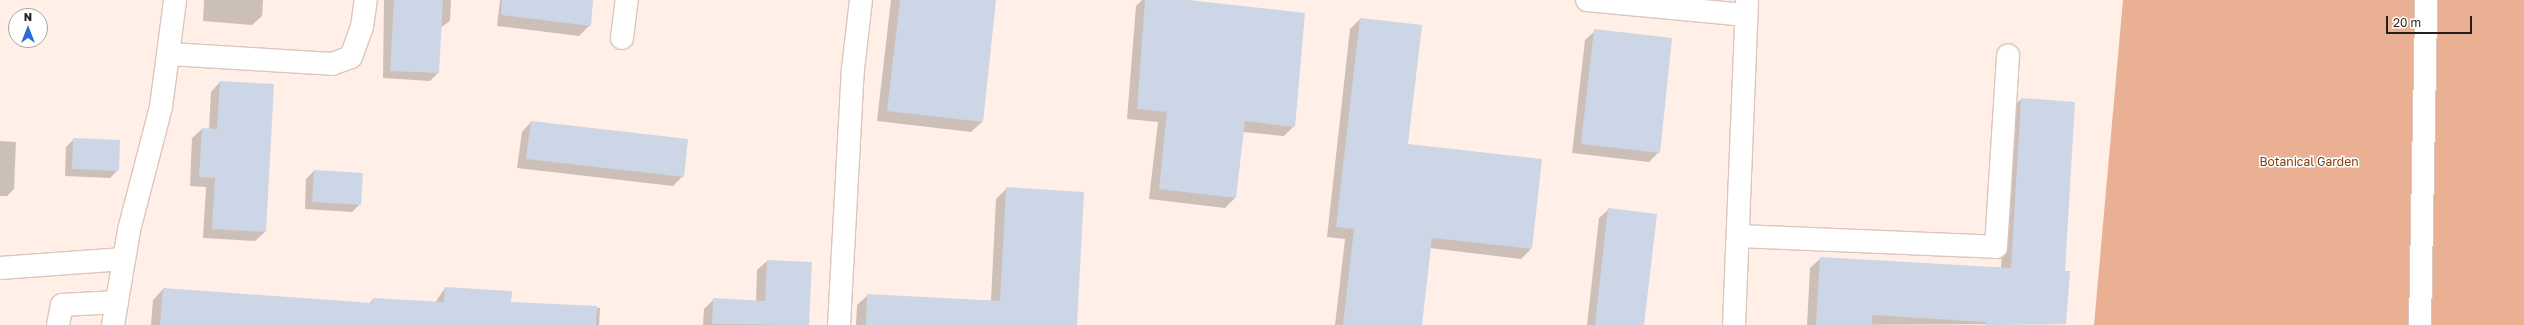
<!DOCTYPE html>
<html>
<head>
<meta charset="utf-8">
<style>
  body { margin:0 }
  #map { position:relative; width:2524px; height:325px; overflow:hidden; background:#ffefe7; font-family:"Golos Text",sans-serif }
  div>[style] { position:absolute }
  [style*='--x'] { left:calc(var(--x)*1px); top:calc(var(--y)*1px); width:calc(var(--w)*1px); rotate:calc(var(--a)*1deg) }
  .green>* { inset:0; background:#eab093 }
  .shadow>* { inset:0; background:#0003 }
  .building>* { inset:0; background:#ccd6e6 }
  .roads { filter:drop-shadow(1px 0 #dac6bd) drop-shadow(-1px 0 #dac6bd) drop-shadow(0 1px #dac6bd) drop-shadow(0 -1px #dac6bd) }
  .minor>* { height:22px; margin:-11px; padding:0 11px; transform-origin:11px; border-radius:11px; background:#fff }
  span { translate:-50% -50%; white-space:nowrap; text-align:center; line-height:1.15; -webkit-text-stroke:3px #fff; paint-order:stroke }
  .park-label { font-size:12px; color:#7d390b }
  .north { position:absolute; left:8px; top:8px; width:40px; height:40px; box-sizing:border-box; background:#fff; border:1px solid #a8a5a3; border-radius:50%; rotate:0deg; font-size:11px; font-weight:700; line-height:16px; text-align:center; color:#251e1a }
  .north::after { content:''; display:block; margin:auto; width:14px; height:18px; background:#2b6ad7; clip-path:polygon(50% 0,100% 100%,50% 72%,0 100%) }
  .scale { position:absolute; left:2386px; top:16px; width:86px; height:18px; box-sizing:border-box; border:2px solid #251e1a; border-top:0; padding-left:5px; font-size:12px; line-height:14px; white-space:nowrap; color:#251e1a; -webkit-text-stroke:3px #fff; paint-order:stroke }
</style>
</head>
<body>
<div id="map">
  <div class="green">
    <i style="clip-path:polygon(2123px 0,2524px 0,2524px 325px,2094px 325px)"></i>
  </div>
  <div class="shadow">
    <i style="clip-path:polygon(204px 0,263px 0,262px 16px,252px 25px,203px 21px)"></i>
    <i style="clip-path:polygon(384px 0,451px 0,450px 21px,440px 28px,438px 73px,430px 81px,383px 78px)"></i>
    <i style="clip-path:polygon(500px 0,592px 0,590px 25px,579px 36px,497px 26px)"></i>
    <i style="clip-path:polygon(891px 0,995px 0,982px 122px,971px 132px,877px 121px)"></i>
    <i style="clip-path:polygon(1142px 0,1180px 0,1294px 126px,1284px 136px,1243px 132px,1235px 198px,1225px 208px,1149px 199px,1158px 122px,1127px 119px,1136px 6px)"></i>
    <i style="clip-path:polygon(1360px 19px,1407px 145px,1531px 249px,1521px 259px,1430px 248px,1421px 325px,1335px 325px,1345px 239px,1327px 237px,1350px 29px)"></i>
    <i style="clip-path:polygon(1595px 31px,1659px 152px,1649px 162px,1572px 153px,1585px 40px)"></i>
    <i style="clip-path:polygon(220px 82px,265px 232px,255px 241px,203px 238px,206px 187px,190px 186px,192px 138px,202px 129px,209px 129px,211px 92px)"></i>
    <i style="clip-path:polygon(2021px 99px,2063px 272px,2065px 324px,1807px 325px,1810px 268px,1821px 258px,2001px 268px,2011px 110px)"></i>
    <i style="clip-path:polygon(531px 122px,683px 176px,673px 186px,517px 168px,522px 132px)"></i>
    <i style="clip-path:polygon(74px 139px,118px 170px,110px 178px,65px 176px,66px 147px)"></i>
    <i style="clip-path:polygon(0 141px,16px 142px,14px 189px,7px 196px,0 196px)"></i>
    <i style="clip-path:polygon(314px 171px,360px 204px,352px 212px,305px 209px,306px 179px)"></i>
    <i style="clip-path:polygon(1007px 188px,1076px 325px,856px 325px,857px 305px,868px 295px,991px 301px,996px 199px)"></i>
    <i style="clip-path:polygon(1609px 209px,1643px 325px,1587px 325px,1599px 218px)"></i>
    <i style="clip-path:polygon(767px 261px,811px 263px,808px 325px,703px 325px,704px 309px,714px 299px,756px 302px,757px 270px)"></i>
    <i style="clip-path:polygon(445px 288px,510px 303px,600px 308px,599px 325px,151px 325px,153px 300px,163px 289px,369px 304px,373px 299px,435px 303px)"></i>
  </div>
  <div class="building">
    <i style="clip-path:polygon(394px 0,443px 0,439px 73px,390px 71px)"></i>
    <i style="clip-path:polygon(502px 0,593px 0,591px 26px,501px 15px)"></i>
    <i style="clip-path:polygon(900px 0,996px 0,983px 122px,887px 111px)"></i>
    <i style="clip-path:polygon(1145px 0,1188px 0,1305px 13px,1295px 127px,1245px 121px,1236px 198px,1159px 189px,1167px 112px,1137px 109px)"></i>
    <i style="clip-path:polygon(1360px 18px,1422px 25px,1408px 144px,1542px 159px,1532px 249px,1432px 238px,1422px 325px,1343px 325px,1354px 229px,1336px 227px)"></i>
    <i style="clip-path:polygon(1594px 29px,1672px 38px,1660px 153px,1581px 144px)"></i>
    <i style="clip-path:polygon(220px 81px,274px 84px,266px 232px,212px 229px,215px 178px,199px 177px,202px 128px,217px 129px)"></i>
    <i style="clip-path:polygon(2021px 98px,2075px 102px,2065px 271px,2070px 271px,2066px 324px,1986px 325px,1986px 322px,1872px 315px,1872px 325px,1816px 325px,1820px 257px,2011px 268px)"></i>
    <i style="clip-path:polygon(531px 121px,688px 139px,684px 177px,526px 159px)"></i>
    <i style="clip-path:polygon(73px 138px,120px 140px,119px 171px,72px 169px)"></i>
    <i style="clip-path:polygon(314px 170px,363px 173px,361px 205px,312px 202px)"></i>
    <i style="clip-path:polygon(1006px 187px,1084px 192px,1077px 325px,866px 325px,867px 294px,1000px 301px)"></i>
    <i style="clip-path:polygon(1608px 208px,1657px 214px,1644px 325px,1595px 325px)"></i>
    <i style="clip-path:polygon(767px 260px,812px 262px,809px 325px,712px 324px,713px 298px,765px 301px)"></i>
    <i style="clip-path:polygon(445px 287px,512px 291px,511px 302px,597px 306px,596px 325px,160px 325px,163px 288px,372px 303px,373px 298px,444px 302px)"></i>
  </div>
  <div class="roads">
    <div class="minor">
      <i style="--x:1587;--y:0;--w:160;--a:5.4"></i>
      <i style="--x:622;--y:38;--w:38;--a:-83"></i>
      <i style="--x:170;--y:54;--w:162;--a:3.5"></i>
      <i style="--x:332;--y:64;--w:20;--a:-20"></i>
      <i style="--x:351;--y:57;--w:32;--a:-70"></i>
      <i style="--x:362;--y:27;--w:27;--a:-82"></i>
      <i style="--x:1738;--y:236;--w:258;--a:2.4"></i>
      <i style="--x:1996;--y:247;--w:192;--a:-86.4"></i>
      <i style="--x:0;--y:268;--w:124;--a:-4.2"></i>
      <i style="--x:58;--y:325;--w:20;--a:-79"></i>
      <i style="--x:62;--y:305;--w:55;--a:-3.1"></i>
      <i style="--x:113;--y:325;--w:96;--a:-80.4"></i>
      <i style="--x:129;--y:230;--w:127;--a:-75.4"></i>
      <i style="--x:161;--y:107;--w:108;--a:-82.5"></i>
      <i style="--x:839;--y:325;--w:256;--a:-86.9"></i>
      <i style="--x:853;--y:69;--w:69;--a:-83.4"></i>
      <i style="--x:1734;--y:325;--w:325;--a:-87.7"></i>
      <i style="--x:2420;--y:325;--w:325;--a:-88.9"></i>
    </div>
  </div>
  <div class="park-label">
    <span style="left:2309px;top:162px">Botanical Garden</span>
  </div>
  <div class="north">N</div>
  <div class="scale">20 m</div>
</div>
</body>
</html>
